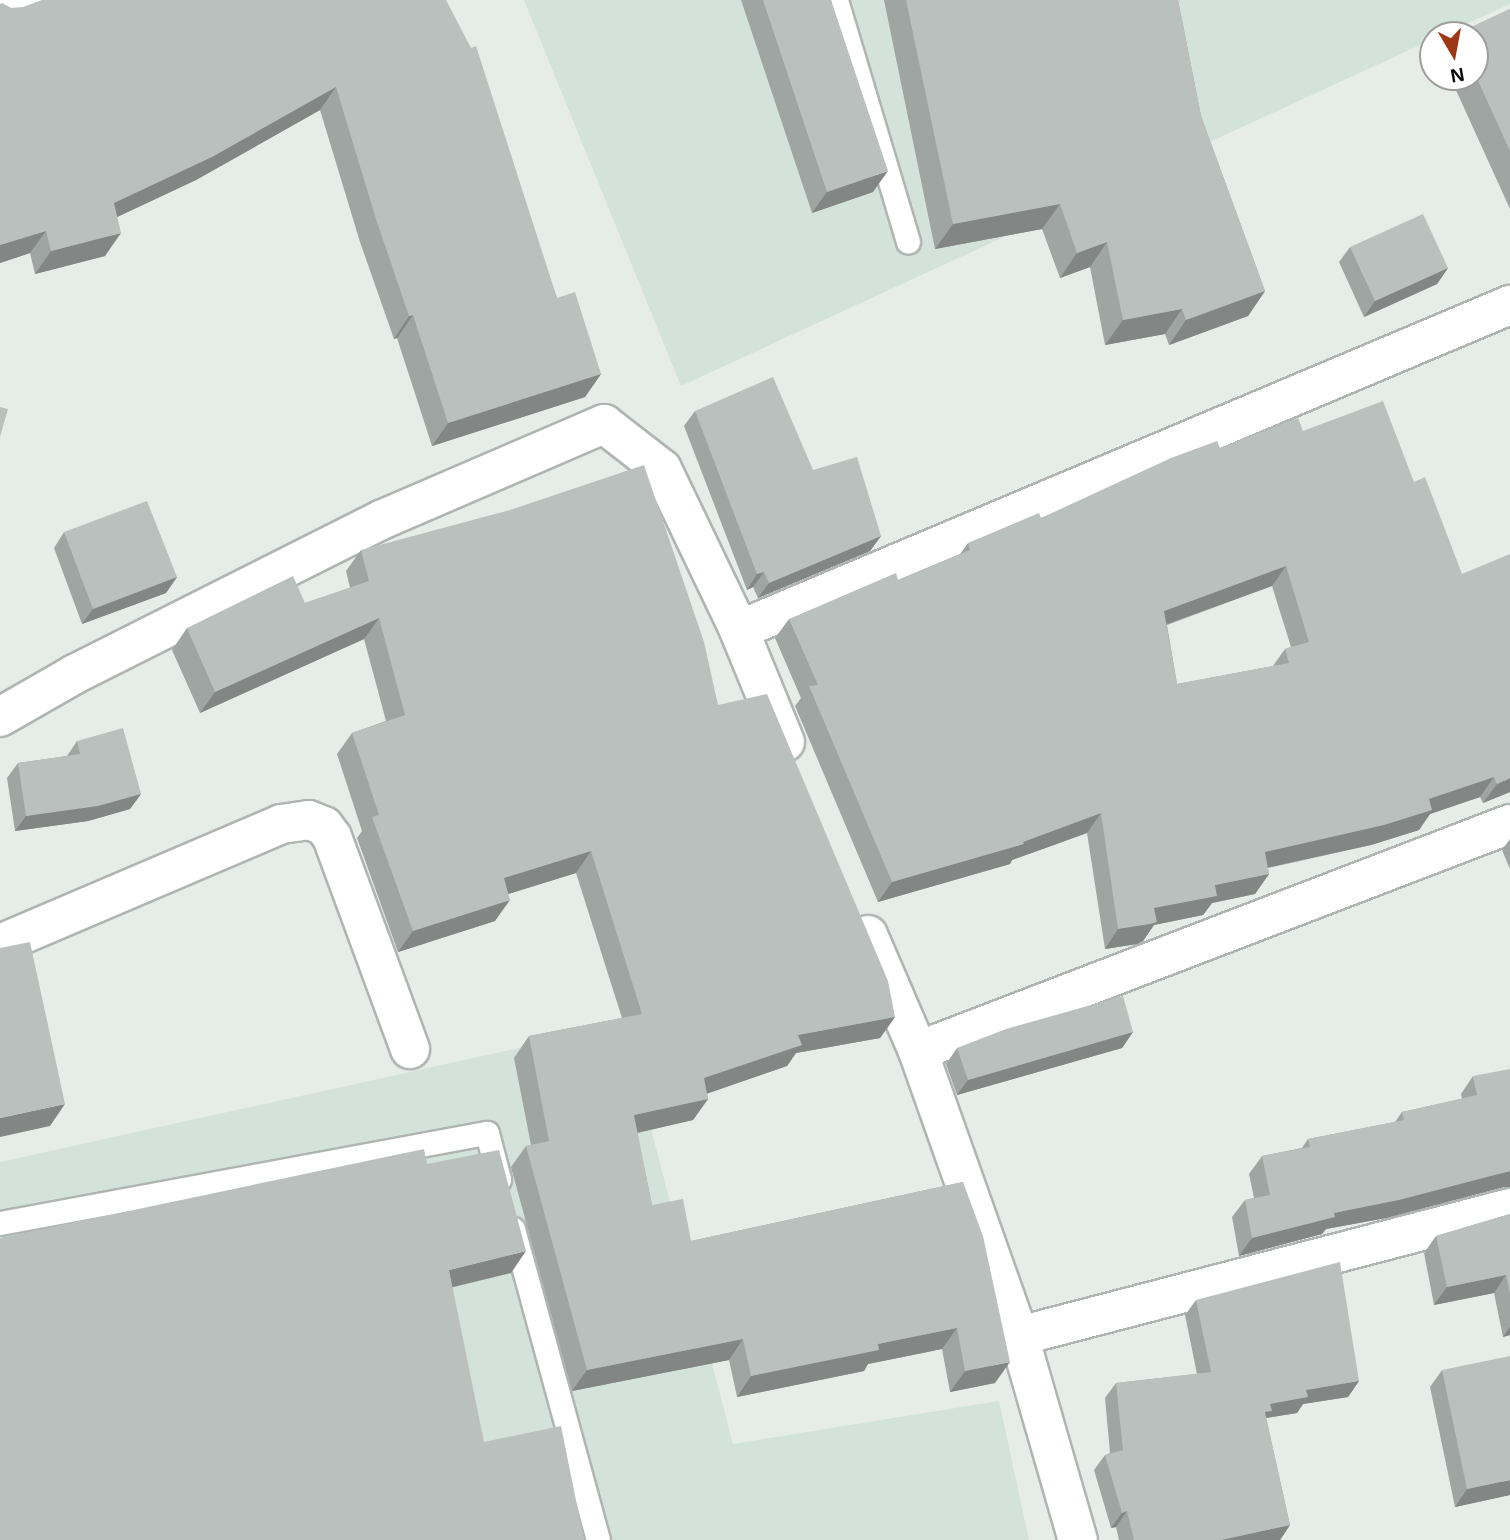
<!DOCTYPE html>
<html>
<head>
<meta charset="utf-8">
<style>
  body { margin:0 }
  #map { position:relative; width:1510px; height:1540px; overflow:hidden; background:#e6ede9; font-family:Helvetica,sans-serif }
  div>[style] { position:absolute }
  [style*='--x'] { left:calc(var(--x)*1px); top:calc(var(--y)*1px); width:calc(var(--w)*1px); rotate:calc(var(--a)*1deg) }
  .built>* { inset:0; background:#d3e2db }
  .roads { filter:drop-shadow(2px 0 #aeb5b2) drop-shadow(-2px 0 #aeb5b2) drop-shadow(0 2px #aeb5b2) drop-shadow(0 -2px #aeb5b2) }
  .service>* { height:23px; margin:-11.5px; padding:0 11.5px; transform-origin:11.5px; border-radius:11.5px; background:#fff }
  .minor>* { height:38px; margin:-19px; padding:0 19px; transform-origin:19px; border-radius:19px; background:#fff }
  .wall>* { inset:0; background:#9fa5a3 }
  .shaded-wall>* { inset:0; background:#828684 }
  .building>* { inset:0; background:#b9c0bd }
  span { translate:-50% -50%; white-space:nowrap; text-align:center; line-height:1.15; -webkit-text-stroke:5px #fff; paint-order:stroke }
  .north { position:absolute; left:1419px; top:21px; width:70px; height:70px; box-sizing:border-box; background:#fff; border:2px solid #9d9e9d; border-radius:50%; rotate:170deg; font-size:19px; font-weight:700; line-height:28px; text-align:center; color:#0a0c0b }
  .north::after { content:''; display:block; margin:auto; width:24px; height:32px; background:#9e3814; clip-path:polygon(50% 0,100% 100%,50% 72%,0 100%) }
</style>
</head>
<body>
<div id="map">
  <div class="built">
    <i style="clip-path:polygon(524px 0,1510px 0,1510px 4px,1442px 35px,1433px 35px,1433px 39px,681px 386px)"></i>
    <i style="clip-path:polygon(624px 1025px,733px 1444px,999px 1401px,1029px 1540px,0 1540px,0 1162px)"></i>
  </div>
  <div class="roads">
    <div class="service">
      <i style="--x:836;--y:0;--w:252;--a:73.4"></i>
      <i style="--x:0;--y:1223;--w:495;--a:-10.5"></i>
      <i style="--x:487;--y:1133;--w:48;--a:75.4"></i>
      <i style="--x:513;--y:1229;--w:322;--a:74.7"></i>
    </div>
    <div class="minor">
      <i style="--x:0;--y:9;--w:27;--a:-20"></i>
      <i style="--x:739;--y:630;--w:837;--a:-22.86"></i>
      <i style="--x:0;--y:717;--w:86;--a:-29.8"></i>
      <i style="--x:75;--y:674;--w:343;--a:-26.7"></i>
      <i style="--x:381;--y:520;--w:243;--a:-23.3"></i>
      <i style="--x:604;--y:424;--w:73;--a:37.8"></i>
      <i style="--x:662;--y:469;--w:178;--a:64.4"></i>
      <i style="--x:739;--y:630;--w:121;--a:67.7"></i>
      <i style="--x:868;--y:935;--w:126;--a:66.7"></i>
      <i style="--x:918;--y:1051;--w:302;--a:70.5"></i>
      <i style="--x:1019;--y:1336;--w:212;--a:73.9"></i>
      <i style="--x:0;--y:944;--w:306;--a:-23.1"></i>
      <i style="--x:281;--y:824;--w:28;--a:-8"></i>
      <i style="--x:309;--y:820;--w:16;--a:22"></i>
      <i style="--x:324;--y:826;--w:14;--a:54"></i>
      <i style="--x:332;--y:837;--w:226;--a:69.8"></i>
      <i style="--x:918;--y:1051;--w:634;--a:-20.98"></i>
      <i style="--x:1019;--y:1336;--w:507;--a:-14.61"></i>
    </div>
  </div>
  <div class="wall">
    <i style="clip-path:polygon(446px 0,557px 298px,601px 374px,585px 397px,432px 446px,397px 338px,394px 339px,360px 242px,320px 110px,196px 180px,117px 217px,105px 256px,35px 274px,30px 253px,0 263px,0 4px,11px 8px)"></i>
    <i style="clip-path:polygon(741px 0,831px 0,873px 192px,812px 213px)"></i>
    <i style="clip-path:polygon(884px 0,1178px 0,1201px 116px,1265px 291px,1248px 316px,1169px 345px,1165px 334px,1105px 345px,1090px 267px,1060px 278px,1042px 229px,935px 249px)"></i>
    <i style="clip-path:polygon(1510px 9px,1510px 209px,1450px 77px,1475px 77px,1475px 35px,1456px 35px,1457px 34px)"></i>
    <i style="clip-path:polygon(1350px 247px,1448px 268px,1437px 284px,1364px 317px,1339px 262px)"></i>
    <i style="clip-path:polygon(695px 411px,813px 470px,881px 536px,870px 551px,758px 598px,753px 587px,747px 590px,684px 426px)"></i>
    <i style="clip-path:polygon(evenodd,1303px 431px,1510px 792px,1483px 803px,1480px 797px,1430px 814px,1419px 830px,1371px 845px,1268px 868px,1269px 874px,1255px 894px,1212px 903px,1203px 915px,1154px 925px,1143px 941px,1137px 944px,1105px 949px,1087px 833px,1012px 860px,1010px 864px,878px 902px,795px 706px,801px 698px,775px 638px,789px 619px,898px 580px,960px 554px,968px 543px,1041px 518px,1220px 448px,1303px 431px,1272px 586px,1291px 647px,1285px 649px,1273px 666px,1177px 684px,1167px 625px,1272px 586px)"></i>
    <i style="clip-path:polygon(64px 532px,177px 577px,166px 593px,82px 624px,54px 548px)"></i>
    <i style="clip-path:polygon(361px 550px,718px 705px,895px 1017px,880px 1038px,796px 1053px,787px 1066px,707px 1093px,708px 1099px,693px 1120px,637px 1133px,652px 1205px,691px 1241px,963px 1182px,995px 1383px,950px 1392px,942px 1349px,868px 1364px,864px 1371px,737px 1397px,729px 1360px,572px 1391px,511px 1167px,526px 1146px,531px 1145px,514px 1058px,529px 1036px,622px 1018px,576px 873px,508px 894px,495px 921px,398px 952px,357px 838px,362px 831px,337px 754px,352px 733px,386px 721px,364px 639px,200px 713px,172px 650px,187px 628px,305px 603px,350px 588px,346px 571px)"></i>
    <i style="clip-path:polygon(77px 741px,141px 794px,130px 809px,88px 821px,15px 831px,7px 778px,18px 763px,67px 756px)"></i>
    <i style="clip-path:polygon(1510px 839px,1510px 869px,1502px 850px)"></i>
    <i style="clip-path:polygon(1133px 1032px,1122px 1048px,957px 1095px,946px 1064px,957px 1048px)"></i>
    <i style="clip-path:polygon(1473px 1076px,1504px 1187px,1386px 1218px,1326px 1229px,1322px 1234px,1239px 1256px,1232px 1217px,1245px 1200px,1254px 1198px,1249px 1174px,1262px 1156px,1302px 1148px,1308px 1139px,1395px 1122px,1402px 1112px,1462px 1099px,1461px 1094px)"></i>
    <i style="clip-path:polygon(1510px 1214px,1510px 1335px,1503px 1337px,1494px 1293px,1434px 1305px,1424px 1253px,1436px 1236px)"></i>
    <i style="clip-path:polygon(1196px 1300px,1359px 1381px,1348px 1397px,1303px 1404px,1297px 1413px,1266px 1418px,1290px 1525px,1280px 1540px,1119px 1540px,1116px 1527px,1111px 1528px,1094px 1470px,1105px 1455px,1110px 1453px,1105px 1398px,1116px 1383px,1197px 1374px,1185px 1315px)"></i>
    <i style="clip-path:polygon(1442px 1370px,1510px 1495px,1455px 1507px,1430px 1387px)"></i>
  </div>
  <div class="shaded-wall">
    <i style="clip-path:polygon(336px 87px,320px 110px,196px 180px,98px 226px,114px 203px)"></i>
    <i style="clip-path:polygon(888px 171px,873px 192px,812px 213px,827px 192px)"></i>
    <i style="clip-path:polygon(1060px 204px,1042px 229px,935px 249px,953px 224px)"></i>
    <i style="clip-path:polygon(46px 231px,30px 253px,0 263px,0 245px)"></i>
    <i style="clip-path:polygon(121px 233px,105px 256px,35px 274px,51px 251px)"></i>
    <i style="clip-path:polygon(1107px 242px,1090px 267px,1060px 278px,1077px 253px)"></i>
    <i style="clip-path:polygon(1448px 268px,1437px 284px,1364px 317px,1375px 301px)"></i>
    <i style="clip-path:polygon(1265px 291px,1248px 316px,1169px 345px,1186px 320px)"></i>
    <i style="clip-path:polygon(1182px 309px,1165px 334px,1105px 345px,1123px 320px)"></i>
    <i style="clip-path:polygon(413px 315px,397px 338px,394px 339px,409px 316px)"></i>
    <i style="clip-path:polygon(601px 374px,585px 397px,432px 446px,448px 423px)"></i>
    <i style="clip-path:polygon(881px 536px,870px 551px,758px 598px,769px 583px)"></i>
    <i style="clip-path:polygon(1286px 566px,1272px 586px,1150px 630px,1164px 611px)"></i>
    <i style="clip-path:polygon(764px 572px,753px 587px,747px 590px,757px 574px)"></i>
    <i style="clip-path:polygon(177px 577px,166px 593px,82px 624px,93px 609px)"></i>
    <i style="clip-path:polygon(379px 618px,364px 639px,200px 713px,215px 692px)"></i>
    <i style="clip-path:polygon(1494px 777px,1480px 797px,1430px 814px,1419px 830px,1371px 845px,1251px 871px,1265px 852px)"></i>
    <i style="clip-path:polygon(1510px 778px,1510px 792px,1483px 803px,1497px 784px)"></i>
    <i style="clip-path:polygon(141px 794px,130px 809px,88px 821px,15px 831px,26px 816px)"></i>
    <i style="clip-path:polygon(1101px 813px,1087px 833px,1012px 860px,1010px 864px,878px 902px,892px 882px,1023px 842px)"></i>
    <i style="clip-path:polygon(591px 851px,576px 873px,489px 900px,504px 878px)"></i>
    <i style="clip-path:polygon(1269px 874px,1255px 894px,1212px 903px,1203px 915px,1154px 925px,1143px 941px,1137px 944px,1105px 949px,1118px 929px,1154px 908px,1215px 885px)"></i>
    <i style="clip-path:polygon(510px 900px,495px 921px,398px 952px,413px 931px)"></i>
    <i style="clip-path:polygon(895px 1017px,880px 1038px,796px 1053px,787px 1066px,689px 1100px,704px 1078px,798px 1035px)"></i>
    <i style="clip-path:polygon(1133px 1032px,1122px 1048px,957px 1095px,968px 1080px)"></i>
    <i style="clip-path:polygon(708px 1099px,693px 1120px,619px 1137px,634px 1115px)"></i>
    <i style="clip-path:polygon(65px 1104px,50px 1126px,0 1137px,0 1118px)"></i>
    <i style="clip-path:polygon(1510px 1171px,1510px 1187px,1504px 1187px,1386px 1218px,1326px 1229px,1322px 1234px,1239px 1256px,1252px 1238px,1334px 1213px)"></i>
    <i style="clip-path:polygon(526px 1251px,511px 1273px,433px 1292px,449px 1270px)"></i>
    <i style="clip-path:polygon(1506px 1275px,1494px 1293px,1434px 1305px,1447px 1287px)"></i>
    <i style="clip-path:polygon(1510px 1327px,1510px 1335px,1503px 1337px)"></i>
    <i style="clip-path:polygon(957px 1328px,942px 1349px,868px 1364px,864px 1371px,737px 1397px,751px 1376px,878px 1344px)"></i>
    <i style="clip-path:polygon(743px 1339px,729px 1360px,572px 1391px,587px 1370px)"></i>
    <i style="clip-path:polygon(1010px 1362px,995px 1383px,950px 1392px,965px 1371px)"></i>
    <i style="clip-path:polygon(1359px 1381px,1348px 1397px,1303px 1404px,1297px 1413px,1266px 1418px,1254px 1428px,1270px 1404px,1306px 1390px)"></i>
    <i style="clip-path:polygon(1510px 1480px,1510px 1495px,1455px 1507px,1467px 1489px)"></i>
    <i style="clip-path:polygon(1127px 1511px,1116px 1527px,1111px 1528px,1122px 1513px)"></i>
    <i style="clip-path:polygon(1290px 1525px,1280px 1540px,1221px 1540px)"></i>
  </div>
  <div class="building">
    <i style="clip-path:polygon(42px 0,446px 0,471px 48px,476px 46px,557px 298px,575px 292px,601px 374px,448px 423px,413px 315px,409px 316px,376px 219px,336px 87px,212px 157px,114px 203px,121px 233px,51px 251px,46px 231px,0 245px,0 4px,2px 3px,11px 8px,23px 7px)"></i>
    <i style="clip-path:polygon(763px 0,831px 0,888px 171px,827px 192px)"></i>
    <i style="clip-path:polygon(906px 0,1178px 0,1201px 116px,1265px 291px,1186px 320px,1182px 309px,1123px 320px,1107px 242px,1077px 253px,1060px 204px,953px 224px)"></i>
    <i style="clip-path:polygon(1510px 9px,1510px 151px,1475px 74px,1475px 35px,1457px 35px,1457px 34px)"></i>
    <i style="clip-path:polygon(1423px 214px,1448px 268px,1375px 301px,1350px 247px)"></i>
    <i style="clip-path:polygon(773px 377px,813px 470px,857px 457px,881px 536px,769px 583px,764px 572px,757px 574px,695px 411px)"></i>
    <i style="clip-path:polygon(evenodd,1383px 401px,1414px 482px,1425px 477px,1462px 574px,1510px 554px,1510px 778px,1497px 784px,1494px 777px,1429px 799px,1432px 810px,1384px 825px,1265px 852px,1269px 874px,1215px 885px,1217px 896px,1154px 908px,1157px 922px,1150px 924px,1118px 929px,1101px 813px,1023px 842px,1024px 844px,892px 882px,809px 686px,818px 685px,789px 619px,896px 573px,898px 580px,970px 550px,968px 543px,1039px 513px,1041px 518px,1171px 458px,1217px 441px,1220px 448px,1298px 418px,1303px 431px,1383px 401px,1286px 566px,1309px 642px,1285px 649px,1289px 663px,1177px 684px,1164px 611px,1286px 566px)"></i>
    <i style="clip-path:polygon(0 407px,8px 409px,0 437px)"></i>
    <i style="clip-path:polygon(644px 465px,704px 642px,718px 705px,767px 694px,888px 981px,895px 1017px,798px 1035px,802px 1045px,704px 1078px,708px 1099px,634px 1115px,652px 1205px,683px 1199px,691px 1241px,963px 1182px,983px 1236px,1010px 1362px,965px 1371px,957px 1328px,878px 1344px,879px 1350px,751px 1376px,743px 1339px,587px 1370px,526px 1146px,549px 1141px,529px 1036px,642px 1014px,591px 851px,504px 878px,510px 900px,413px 931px,372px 817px,379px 815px,352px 733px,405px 715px,379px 618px,215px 692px,187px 628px,293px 576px,305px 603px,369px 581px,361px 550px,510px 510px)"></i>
    <i style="clip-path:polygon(147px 501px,177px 577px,93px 609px,64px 532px)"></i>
    <i style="clip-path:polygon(123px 728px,141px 794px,98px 806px,26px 816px,18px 763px,80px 754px,77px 741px)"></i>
    <i style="clip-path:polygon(30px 942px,65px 1104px,0 1118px,0 948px)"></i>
    <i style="clip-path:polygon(1123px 996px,1133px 1032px,968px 1080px,957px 1048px,1006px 1029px)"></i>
    <i style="clip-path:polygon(1510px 1069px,1510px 1171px,1399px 1200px,1334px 1213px,1335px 1217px,1252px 1238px,1245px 1200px,1270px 1195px,1262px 1156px,1310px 1147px,1308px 1139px,1404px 1120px,1402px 1112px,1477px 1095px,1473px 1076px)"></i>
    <i style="clip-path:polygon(424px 1149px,427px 1164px,499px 1150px,526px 1251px,449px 1270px,484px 1442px,561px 1426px,584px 1540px,0 1540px,0 1238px)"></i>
    <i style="clip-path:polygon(1510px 1214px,1510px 1293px,1506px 1275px,1447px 1287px,1436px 1236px)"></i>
    <i style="clip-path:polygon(1340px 1262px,1359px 1381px,1306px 1390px,1308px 1397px,1270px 1404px,1272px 1411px,1265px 1412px,1290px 1525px,1221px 1540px,1134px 1540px,1127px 1511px,1122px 1513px,1105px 1455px,1123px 1450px,1116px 1383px,1211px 1372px,1196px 1300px)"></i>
    <i style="clip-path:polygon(1510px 1356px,1510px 1480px,1467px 1489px,1442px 1370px)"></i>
  </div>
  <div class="north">N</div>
</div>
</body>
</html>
